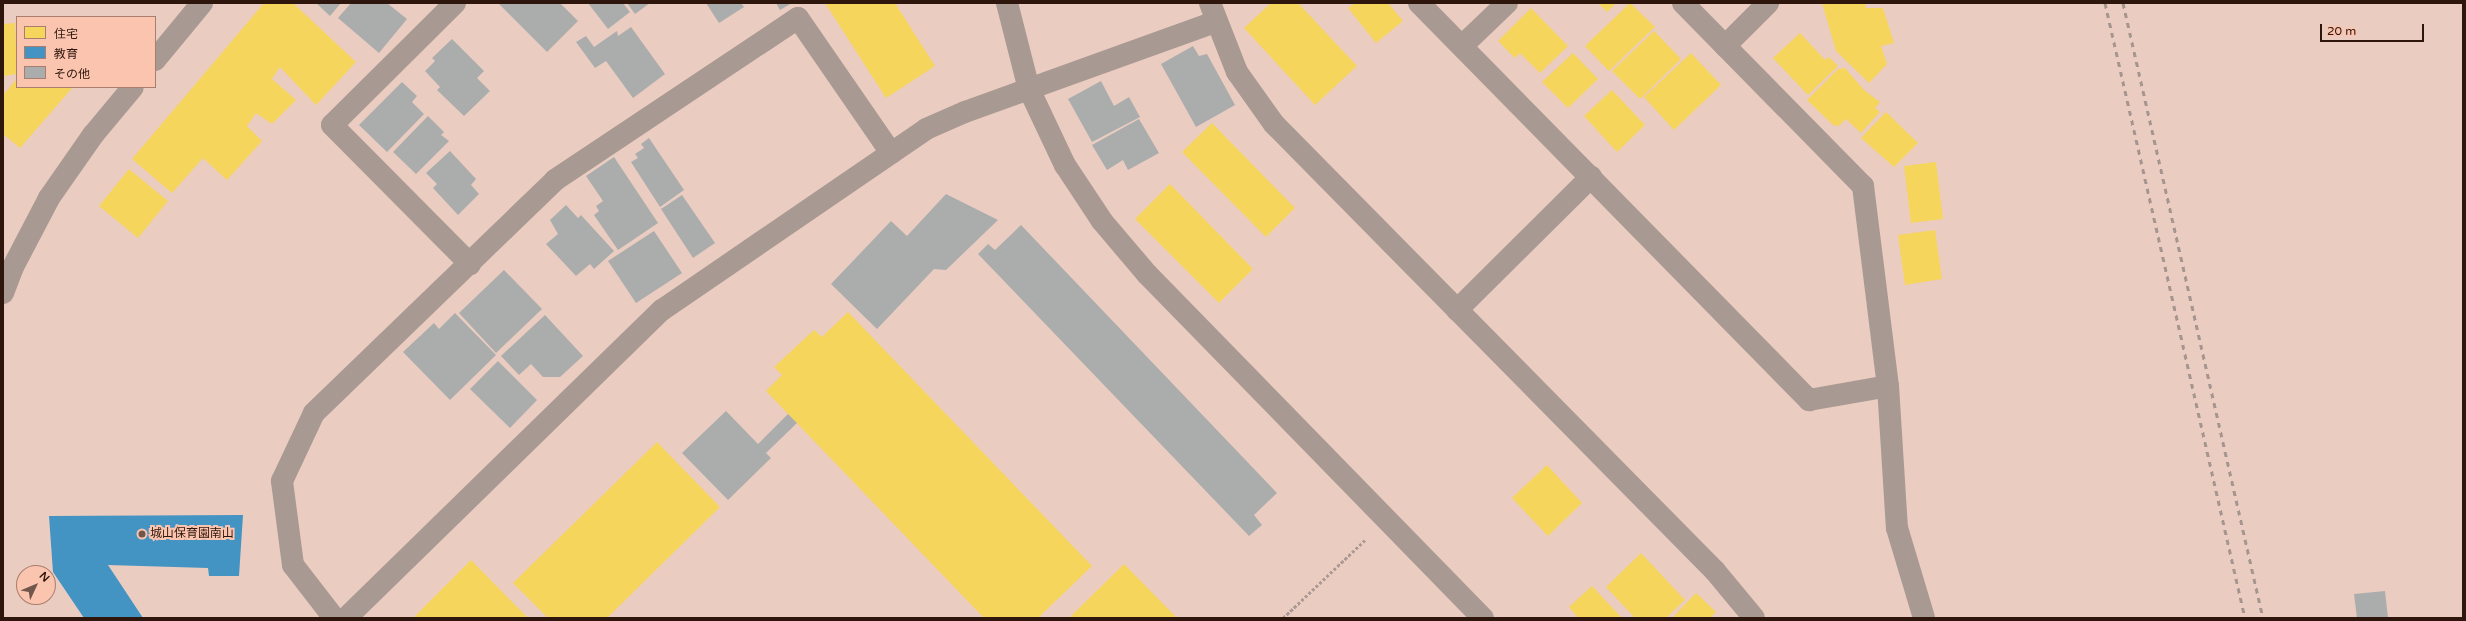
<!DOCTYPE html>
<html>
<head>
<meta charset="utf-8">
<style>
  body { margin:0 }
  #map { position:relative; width:2466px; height:621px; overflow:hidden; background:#eaccc0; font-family:"Varela Round","Noto Sans JP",sans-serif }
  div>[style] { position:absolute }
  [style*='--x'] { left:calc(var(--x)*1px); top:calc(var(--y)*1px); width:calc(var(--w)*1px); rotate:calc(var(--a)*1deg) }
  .homes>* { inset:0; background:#f6d55c }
  .schools>* { inset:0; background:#4393c3 }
  .building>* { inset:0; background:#abadad }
  .path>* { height:2.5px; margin-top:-1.25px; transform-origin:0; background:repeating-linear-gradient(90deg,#ab9a93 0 3px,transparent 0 5px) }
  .minor>* { height:22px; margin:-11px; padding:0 11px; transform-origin:11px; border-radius:11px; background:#a89992 }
  .tertiary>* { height:22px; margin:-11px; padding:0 11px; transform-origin:11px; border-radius:11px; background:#a89992 }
  .rail>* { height:3px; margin-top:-1.5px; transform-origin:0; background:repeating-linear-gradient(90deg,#a6958f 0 5px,transparent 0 10px) }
  .dots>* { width:11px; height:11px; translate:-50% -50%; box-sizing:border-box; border:2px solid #fbc4af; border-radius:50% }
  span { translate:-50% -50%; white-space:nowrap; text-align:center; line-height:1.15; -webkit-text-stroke:4px #fbc4af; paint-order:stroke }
  .poi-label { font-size:12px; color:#2e160c }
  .left { translate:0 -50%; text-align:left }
  .frame { position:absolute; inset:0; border:4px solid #2e160c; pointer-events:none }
  .legend { position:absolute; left:16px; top:16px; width:140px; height:72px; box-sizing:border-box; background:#fbc4af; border:1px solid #a97e6e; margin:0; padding:5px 7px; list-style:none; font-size:12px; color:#2e160c }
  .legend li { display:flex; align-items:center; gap:8px; height:20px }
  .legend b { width:20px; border:1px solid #a97e6e }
  .north { position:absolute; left:16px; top:565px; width:40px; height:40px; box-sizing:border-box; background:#fbc4af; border:1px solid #a97e6e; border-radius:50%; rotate:46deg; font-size:11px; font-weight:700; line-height:16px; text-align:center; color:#2e160c }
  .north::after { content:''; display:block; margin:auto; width:14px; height:18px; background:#70564b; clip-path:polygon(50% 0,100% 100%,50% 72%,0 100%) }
  .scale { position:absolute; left:2320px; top:24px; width:104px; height:18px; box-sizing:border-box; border:2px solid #2e160c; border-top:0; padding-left:5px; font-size:12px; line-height:14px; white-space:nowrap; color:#2e160c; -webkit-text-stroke:3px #fbc4af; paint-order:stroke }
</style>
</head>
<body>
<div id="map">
  <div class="homes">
    <i style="clip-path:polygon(264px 3px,293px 3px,356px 62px,316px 105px,280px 67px,272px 79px,296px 100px,272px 124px,256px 113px,247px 126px,262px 141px,227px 180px,203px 158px,172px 193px,132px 159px)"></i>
    <i style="clip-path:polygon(825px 3px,895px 3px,935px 66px,886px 98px)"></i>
    <i style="clip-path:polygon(1271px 3px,1298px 3px,1357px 66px,1315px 105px,1244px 28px)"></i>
    <i style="clip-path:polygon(1355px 3px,1388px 3px,1403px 21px,1376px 43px,1348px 8px)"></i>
    <i style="clip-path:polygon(1598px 3px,1616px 3px,1607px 12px)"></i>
    <i style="clip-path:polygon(1630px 3px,1655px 27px,1609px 71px,1585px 46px)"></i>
    <i style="clip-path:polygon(1822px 3px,1865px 3px,1866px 8px,1883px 8px,1894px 43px,1881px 46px,1887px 64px,1869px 83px,1836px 51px)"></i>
    <i style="clip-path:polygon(1531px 8px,1568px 46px,1540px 73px,1520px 53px,1515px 58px,1498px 41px)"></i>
    <i style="clip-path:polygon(15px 23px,17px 74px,3px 76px,3px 24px)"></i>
    <i style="clip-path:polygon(1654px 31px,1681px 59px,1640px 99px,1612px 71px)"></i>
    <i style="clip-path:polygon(1800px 33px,1825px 60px,1829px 57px,1838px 66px,1808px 95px,1773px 58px)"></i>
    <i style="clip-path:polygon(1573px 53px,1598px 79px,1568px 108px,1542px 82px)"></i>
    <i style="clip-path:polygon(1691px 53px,1721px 85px,1674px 130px,1644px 97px)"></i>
    <i style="clip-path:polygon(1845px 68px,1864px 90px,1880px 102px,1875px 108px,1880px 112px,1861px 133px,1846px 119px,1839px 126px,1833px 125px,1807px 100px,1838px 69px)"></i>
    <i style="clip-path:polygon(17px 79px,17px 87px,73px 87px,20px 148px,3px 134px,3px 95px)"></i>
    <i style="clip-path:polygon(1612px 90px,1645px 125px,1617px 152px,1584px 116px)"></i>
    <i style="clip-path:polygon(1886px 112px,1918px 143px,1894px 167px,1861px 138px)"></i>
    <i style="clip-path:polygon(1212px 123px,1295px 208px,1266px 237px,1182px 152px)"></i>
    <i style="clip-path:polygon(1936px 162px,1943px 219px,1911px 223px,1904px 166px)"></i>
    <i style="clip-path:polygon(129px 169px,168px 201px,138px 238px,99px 206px)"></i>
    <i style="clip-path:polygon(1170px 184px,1253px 269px,1219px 303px,1135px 219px)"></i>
    <i style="clip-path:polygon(1935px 230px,1942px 279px,1905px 285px,1898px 235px)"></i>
    <i style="clip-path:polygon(848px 312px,1092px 566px,1038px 618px,984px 618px,766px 391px,782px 375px,774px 367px,814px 330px,822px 337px)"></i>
    <i style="clip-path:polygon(657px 442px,720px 507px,607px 618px,548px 618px,513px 583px)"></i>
    <i style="clip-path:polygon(1547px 465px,1582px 503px,1548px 536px,1512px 498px)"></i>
    <i style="clip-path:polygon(1641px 553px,1685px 600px,1666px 618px,1635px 618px,1606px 587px)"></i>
    <i style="clip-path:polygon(471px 560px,528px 618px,413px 618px)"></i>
    <i style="clip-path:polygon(1124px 564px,1177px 618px,1069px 618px)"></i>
    <i style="clip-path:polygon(1592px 586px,1622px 618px,1578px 618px,1569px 607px)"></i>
    <i style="clip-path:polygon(1696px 593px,1716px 612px,1710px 618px,1672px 618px)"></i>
  </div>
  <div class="schools">
    <i style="clip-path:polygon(243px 515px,239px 576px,209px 576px,208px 568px,108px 565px,143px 618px,84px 618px,53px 572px,49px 516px)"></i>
  </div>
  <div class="building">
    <i style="clip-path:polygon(316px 3px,341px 3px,330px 16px)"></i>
    <i style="clip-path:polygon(351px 3px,387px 3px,407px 19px,379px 53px,338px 18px)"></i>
    <i style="clip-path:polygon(498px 3px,560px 3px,578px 21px,547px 52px)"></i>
    <i style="clip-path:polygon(588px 3px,623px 3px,630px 12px,608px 29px)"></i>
    <i style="clip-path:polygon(627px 3px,650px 3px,635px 14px)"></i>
    <i style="clip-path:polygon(706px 3px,741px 3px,744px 7px,719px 23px)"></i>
    <i style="clip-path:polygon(776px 3px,792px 3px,780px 10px)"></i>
    <i style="clip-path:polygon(631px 27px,665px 74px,633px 98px,606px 61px,595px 68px,576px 42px,586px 36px,594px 47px,617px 31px,618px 36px)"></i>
    <i style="clip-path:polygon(452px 39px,484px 71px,477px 78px,490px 91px,464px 116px,437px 90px,440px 87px,425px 71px,435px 61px,432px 58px)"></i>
    <i style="clip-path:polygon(1193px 46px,1199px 56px,1207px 54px,1235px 105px,1196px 127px,1161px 64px)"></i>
    <i style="clip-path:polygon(1101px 81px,1114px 106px,1129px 97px,1140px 117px,1092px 142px,1068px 99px)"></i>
    <i style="clip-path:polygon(402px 82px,417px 96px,412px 102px,424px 114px,387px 152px,359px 125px)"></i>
    <i style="clip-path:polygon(428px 116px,444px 132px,441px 135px,449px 141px,416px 174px,393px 152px)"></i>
    <i style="clip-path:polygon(1139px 119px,1159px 153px,1128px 170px,1123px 160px,1107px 170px,1092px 145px)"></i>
    <i style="clip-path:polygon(649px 138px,684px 190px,660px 207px,631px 162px,638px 158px,635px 154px,644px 148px,641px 144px)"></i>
    <i style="clip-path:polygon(450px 151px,476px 179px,471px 185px,479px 194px,458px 215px,433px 188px,437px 184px,426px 173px)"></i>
    <i style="clip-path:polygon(614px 157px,658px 223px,618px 250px,594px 215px,599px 211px,596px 206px,603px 201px,586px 176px)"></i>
    <i style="clip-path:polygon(946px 194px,998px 220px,946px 270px,934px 269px,877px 329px,831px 284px,891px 221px,907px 236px)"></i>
    <i style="clip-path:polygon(682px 195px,715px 243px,693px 258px,661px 209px)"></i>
    <i style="clip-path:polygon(566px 205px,578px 218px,581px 215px,614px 251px,594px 269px,590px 264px,576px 276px,546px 244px,558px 234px,550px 220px)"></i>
    <i style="clip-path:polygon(1021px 225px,1277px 493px,1254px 515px,1262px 525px,1249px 536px,978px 254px,988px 244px,995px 250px)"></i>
    <i style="clip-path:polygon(654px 231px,682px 273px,636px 303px,608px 261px)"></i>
    <i style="clip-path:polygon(504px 270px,542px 309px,496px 353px,459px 313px)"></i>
    <i style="clip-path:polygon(455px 313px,496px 355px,450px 400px,403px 352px,434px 323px,439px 329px)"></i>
    <i style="clip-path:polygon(545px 315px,583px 356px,560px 377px,543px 377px,531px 364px,519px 375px,501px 356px)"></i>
    <i style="clip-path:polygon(498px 361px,537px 400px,510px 428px,470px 389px)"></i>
    <i style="clip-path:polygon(726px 411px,758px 444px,788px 414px,797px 423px,766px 453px,771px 458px,728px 500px,682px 453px)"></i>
    <i style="clip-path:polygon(2385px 591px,2388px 618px,2357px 618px,2354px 594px)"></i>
  </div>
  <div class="path">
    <i style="--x:1283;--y:618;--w:113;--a:-43.6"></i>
  </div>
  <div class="minor">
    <i style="--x:455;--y:3;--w:173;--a:135.2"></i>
    <i style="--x:332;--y:125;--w:196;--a:45.2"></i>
    <i style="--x:1007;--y:3;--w:89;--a:75.7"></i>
    <i style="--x:1029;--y:89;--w:84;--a:64.7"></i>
    <i style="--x:1065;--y:165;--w:67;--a:56.5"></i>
    <i style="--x:1102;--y:221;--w:70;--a:49.7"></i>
    <i style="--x:1147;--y:274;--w:481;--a:45.7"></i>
    <i style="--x:1210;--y:3;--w:74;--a:68.6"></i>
    <i style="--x:1237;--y:72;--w:64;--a:54.6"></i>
    <i style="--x:1274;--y:124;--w:628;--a:45.39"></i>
    <i style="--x:1715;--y:571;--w:61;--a:50.3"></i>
    <i style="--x:1419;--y:3;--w:557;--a:45.51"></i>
    <i style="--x:1809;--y:400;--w:80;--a:-10"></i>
    <i style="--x:1683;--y:3;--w:257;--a:45.5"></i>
    <i style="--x:1863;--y:186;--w:202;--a:82.9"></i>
    <i style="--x:1888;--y:386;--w:142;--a:86.4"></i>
    <i style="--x:1897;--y:528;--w:94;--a:73.3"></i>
    <i style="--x:1462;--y:46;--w:62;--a:-43.7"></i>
    <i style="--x:1725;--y:46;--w:61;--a:-45"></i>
    <i style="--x:1457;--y:310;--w:189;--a:-44.8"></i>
    <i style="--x:334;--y:618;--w:67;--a:-127.7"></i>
    <i style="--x:293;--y:565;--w:85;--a:-97.5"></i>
    <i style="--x:282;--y:481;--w:75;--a:-64.8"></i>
    <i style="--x:314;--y:413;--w:335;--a:-44"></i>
    <i style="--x:555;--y:180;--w:292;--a:-33.7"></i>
    <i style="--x:798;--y:18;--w:164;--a:55.4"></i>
    <i style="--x:346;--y:618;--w:441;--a:-44.3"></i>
    <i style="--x:662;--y:310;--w:320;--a:-34.4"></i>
    <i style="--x:926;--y:129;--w:43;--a:-23.6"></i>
    <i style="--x:965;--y:112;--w:266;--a:-19.8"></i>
  </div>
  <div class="tertiary">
    <i style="--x:155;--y:60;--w:74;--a:-50.5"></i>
    <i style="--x:3;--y:293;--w:28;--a:-69"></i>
    <i style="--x:13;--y:267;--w:78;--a:-62.4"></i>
    <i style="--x:49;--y:198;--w:77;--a:-55.1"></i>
    <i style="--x:93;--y:135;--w:62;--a:-50.2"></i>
  </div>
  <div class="rail">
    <i style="--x:2105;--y:3;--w:631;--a:77.18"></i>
    <i style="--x:2123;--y:3;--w:631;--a:77.18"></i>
  </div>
  <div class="dots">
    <i style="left:142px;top:534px;background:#70564b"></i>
  </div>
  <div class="poi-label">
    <span class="left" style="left:150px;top:534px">城山保育園南山</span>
  </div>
  <div class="frame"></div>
  <ul class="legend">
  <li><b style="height:11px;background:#f6d55c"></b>住宅</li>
  <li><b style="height:11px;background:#4393c3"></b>教育</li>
  <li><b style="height:11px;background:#abadad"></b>その他</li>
  </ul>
  <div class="north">N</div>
  <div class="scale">20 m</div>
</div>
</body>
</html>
